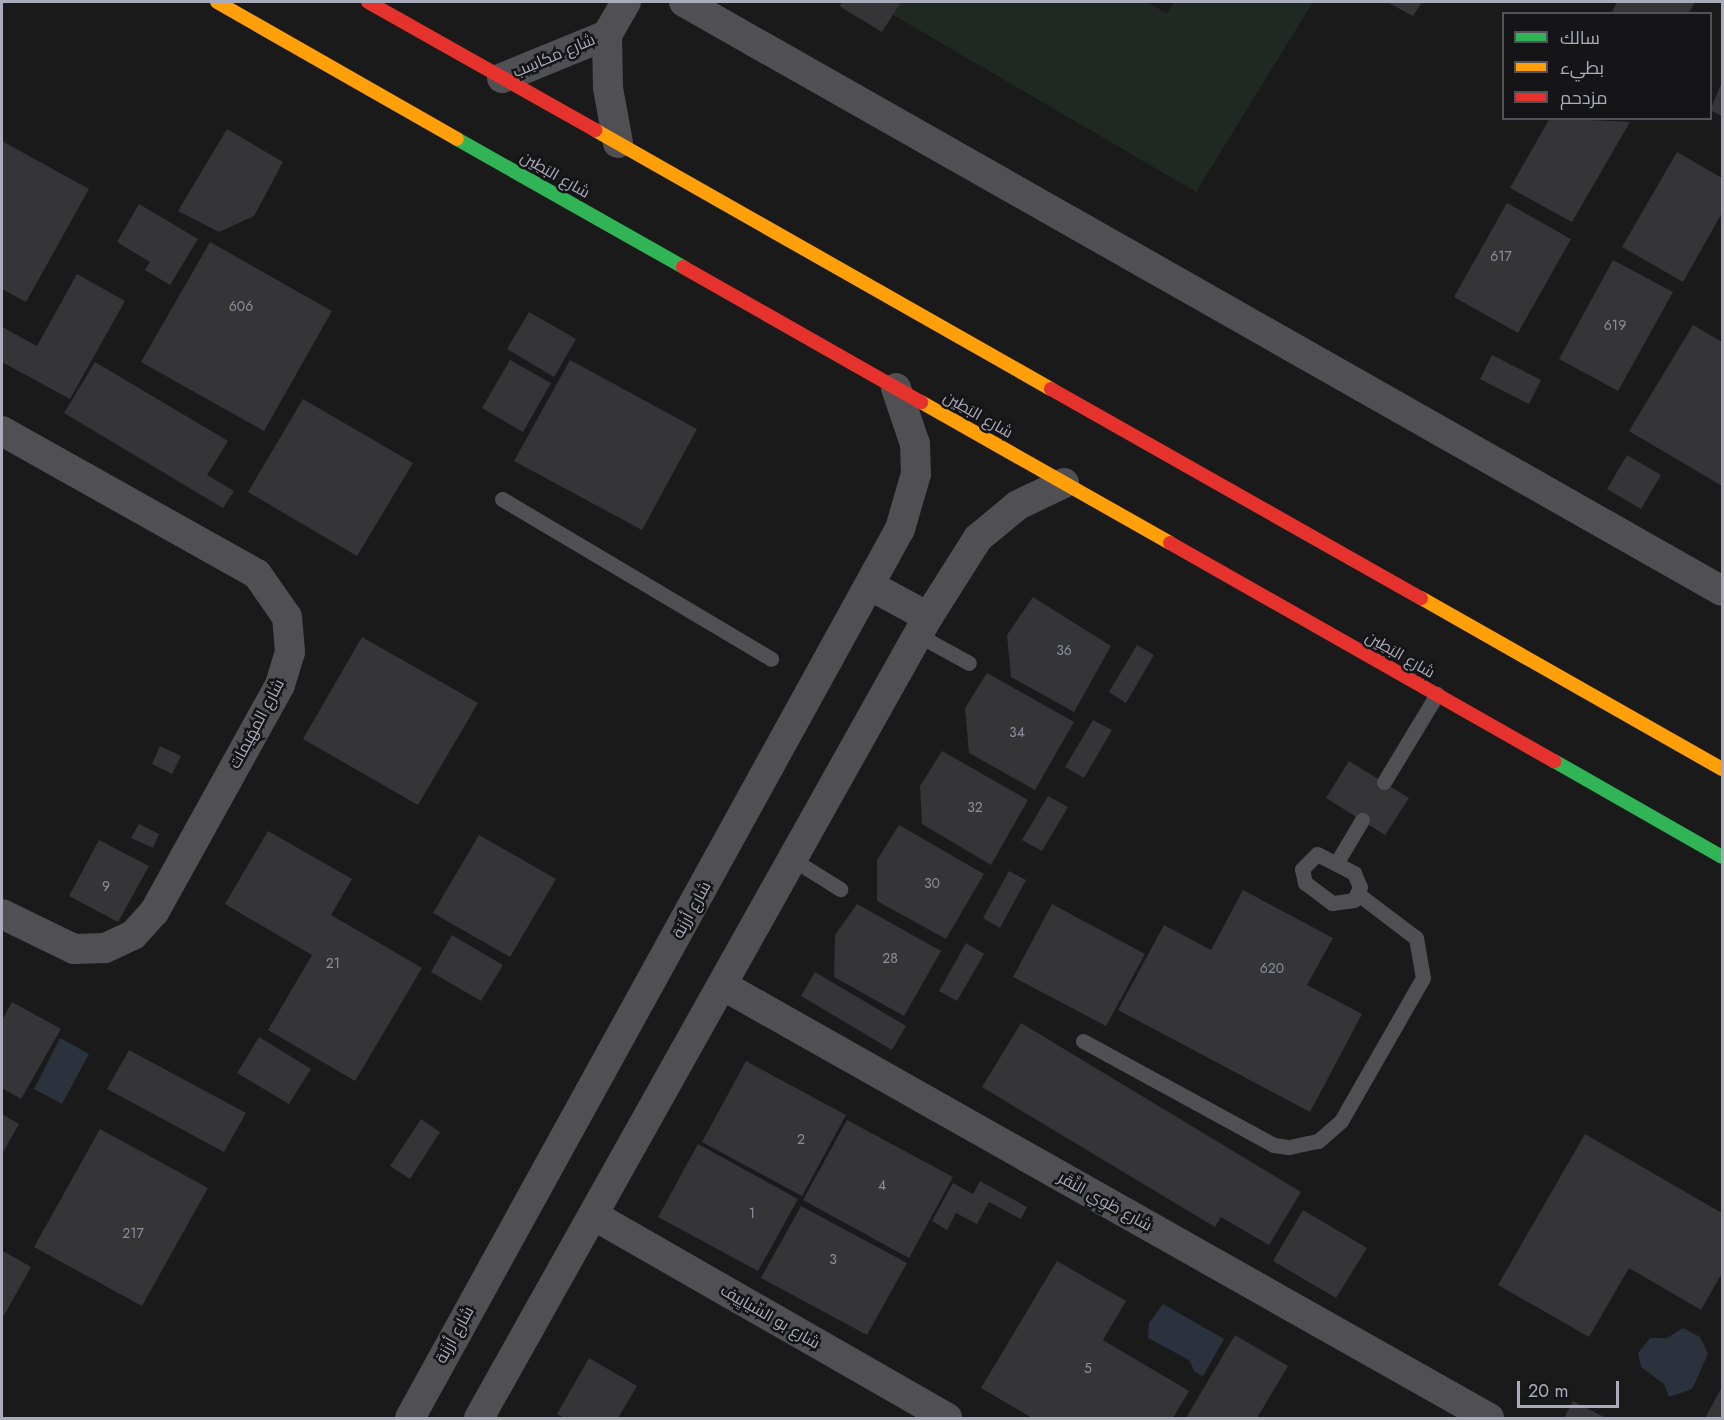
<!DOCTYPE html>
<html>
<head>
<meta charset="utf-8">
<style>
  body { margin:0 }
  #map { position:relative; width:1724px; height:1420px; overflow:hidden; background:#1a1a1b; font-family:Jost,Cairo,sans-serif }
  div>[style] { position:absolute }
  [style*='--x'] { left:calc(var(--x)*1px); top:calc(var(--y)*1px); width:calc(var(--w)*1px); rotate:calc(var(--a)*1deg) }
  .green>* { inset:0; background:#1f2823 }
  .water>* { inset:0; background:#2b323e }
  .building>* { inset:0; background:#353537 }
  .lane>* { height:15px; margin:-7.5px; padding:0 7.5px; transform-origin:7.5px; border-radius:7.5px; background:#505054 }
  .street>* { height:30px; margin:-15px; padding:0 15px; transform-origin:15px; border-radius:15px; background:#505054 }
  .fast>* { height:14px; margin:-7px; padding:0 7px; transform-origin:7px; border-radius:7px; background:#30b455 }
  .slow>* { height:14px; margin:-7px; padding:0 7px; transform-origin:7px; border-radius:7px; background:#ff9f0a }
  .jam>* { height:14px; margin:-7px; padding:0 7px; transform-origin:7px; border-radius:7px; background:#e5322d }
  span { translate:-50% -50%; white-space:nowrap; text-align:center; line-height:1.15; -webkit-text-stroke:5px #151417; paint-order:stroke }
  .number-label { font-size:14px; color:#8d8e9b }
  .number-label span { -webkit-text-stroke-width:0 }
  .street-label { font-size:16px; color:#aaacbc }
  .frame { position:absolute; inset:0; border:3px solid #aaacbc; pointer-events:none }
  .legend { position:absolute; left:1502px; top:12px; width:210px; height:108px; box-sizing:border-box; background:#151417; border:2px solid #515159; margin:0; padding:8px 10px; list-style:none; font-size:18px; color:#aaacbc }
  .legend li { display:flex; align-items:center; gap:12px; height:30px }
  .legend b { width:30px; border:2px solid #515159 }
  .scale { position:absolute; left:1517px; top:1381px; width:102px; height:27px; box-sizing:border-box; border:3px solid #aaacbc; border-top:0; padding-left:8px; font-size:18px; line-height:21px; white-space:nowrap; color:#aaacbc; -webkit-text-stroke:4px #151417; paint-order:stroke }
</style>
</head>
<body>
<div id="map">
  <div class="green">
    <i style="clip-path:polygon(871px 2px,1146px 2px,1167px 13px,1174px 2px,1313px 2px,1196px 192px)"></i>
  </div>
  <div class="water">
    <i style="clip-path:polygon(60px 1038px,89px 1054px,62px 1104px,34px 1089px)"></i>
    <i style="clip-path:polygon(1163px 1304px,1224px 1339px,1203px 1376px,1195px 1372px,1189px 1360px,1148px 1338px,1149px 1323px)"></i>
    <i style="clip-path:polygon(1683px 1328px,1700px 1337px,1708px 1354px,1692px 1389px,1669px 1397px,1664px 1384px,1641px 1367px,1638px 1353px,1650px 1338px,1667px 1338px)"></i>
  </div>
  <div class="building">
    <i style="clip-path:polygon(843px 2px,901px 2px,882px 32px,839px 6px)"></i>
    <i style="clip-path:polygon(1387px 2px,1422px 2px,1413px 16px)"></i>
    <i style="clip-path:polygon(1617px 2px,1695px 2px,1688px 14px,1611px 14px)"></i>
    <i style="clip-path:polygon(1722px 82px,1722px 116px,1710px 110px)"></i>
    <i style="clip-path:polygon(1550px 118px,1630px 122px,1572px 222px,1510px 188px)"></i>
    <i style="clip-path:polygon(227px 129px,283px 162px,254px 216px,219px 232px,178px 211px)"></i>
    <i style="clip-path:polygon(2px 141px,89px 189px,26px 302px,2px 289px)"></i>
    <i style="clip-path:polygon(1677px 152px,1722px 178px,1722px 213px,1683px 282px,1622px 247px)"></i>
    <i style="clip-path:polygon(1507px 203px,1571px 239px,1518px 333px,1454px 297px)"></i>
    <i style="clip-path:polygon(139px 204px,198px 239px,170px 285px,145px 270px,150px 262px,117px 242px)"></i>
    <i style="clip-path:polygon(210px 242px,332px 311px,264px 431px,141px 362px)"></i>
    <i style="clip-path:polygon(1613px 260px,1673px 292px,1618px 391px,1559px 359px)"></i>
    <i style="clip-path:polygon(77px 274px,125px 301px,70px 399px,2px 362px,2px 327px,37px 346px)"></i>
    <i style="clip-path:polygon(529px 312px,576px 339px,554px 377px,507px 349px)"></i>
    <i style="clip-path:polygon(1693px 325px,1722px 342px,1722px 486px,1629px 431px)"></i>
    <i style="clip-path:polygon(1492px 355px,1541px 380px,1529px 404px,1480px 379px)"></i>
    <i style="clip-path:polygon(510px 360px,551px 383px,523px 432px,482px 408px)"></i>
    <i style="clip-path:polygon(570px 360px,697px 429px,642px 530px,514px 461px)"></i>
    <i style="clip-path:polygon(95px 362px,228px 441px,207px 475px,234px 491px,223px 508px,64px 413px)"></i>
    <i style="clip-path:polygon(303px 399px,413px 463px,357px 556px,248px 492px)"></i>
    <i style="clip-path:polygon(1627px 455px,1661px 475px,1641px 509px,1607px 489px)"></i>
    <i style="clip-path:polygon(1033px 597px,1111px 646px,1074px 712px,1011px 677px,1007px 635px)"></i>
    <i style="clip-path:polygon(362px 637px,478px 703px,418px 805px,303px 739px)"></i>
    <i style="clip-path:polygon(1137px 645px,1154px 655px,1126px 703px,1109px 692px)"></i>
    <i style="clip-path:polygon(987px 673px,1074px 722px,1035px 790px,969px 753px,965px 708px)"></i>
    <i style="clip-path:polygon(1093px 720px,1112px 730px,1084px 778px,1065px 767px)"></i>
    <i style="clip-path:polygon(160px 746px,181px 756px,172px 774px,152px 764px)"></i>
    <i style="clip-path:polygon(942px 751px,1028px 800px,991px 865px,922px 824px,920px 786px)"></i>
    <i style="clip-path:polygon(1349px 761px,1409px 798px,1385px 835px,1326px 798px)"></i>
    <i style="clip-path:polygon(1048px 796px,1068px 807px,1042px 851px,1022px 840px)"></i>
    <i style="clip-path:polygon(139px 824px,159px 834px,153px 848px,131px 838px)"></i>
    <i style="clip-path:polygon(899px 825px,984px 874px,946px 939px,877px 901px,877px 860px)"></i>
    <i style="clip-path:polygon(268px 831px,352px 879px,331px 915px,422px 968px,355px 1081px,268px 1030px,312px 955px,225px 904px)"></i>
    <i style="clip-path:polygon(479px 835px,556px 879px,510px 957px,433px 913px)"></i>
    <i style="clip-path:polygon(99px 840px,149px 866px,118px 922px,69px 896px)"></i>
    <i style="clip-path:polygon(1009px 871px,1026px 880px,1000px 928px,983px 918px)"></i>
    <i style="clip-path:polygon(1243px 890px,1333px 938px,1307px 985px,1362px 1014px,1310px 1112px,1118px 1010px,1164px 925px,1211px 950px)"></i>
    <i style="clip-path:polygon(857px 904px,941px 951px,904px 1016px,834px 977px,835px 935px)"></i>
    <i style="clip-path:polygon(1052px 904px,1145px 954px,1106px 1026px,1013px 977px)"></i>
    <i style="clip-path:polygon(452px 935px,503px 965px,481px 1001px,431px 972px)"></i>
    <i style="clip-path:polygon(966px 943px,984px 954px,957px 1001px,939px 991px)"></i>
    <i style="clip-path:polygon(815px 972px,906px 1026px,892px 1050px,801px 996px)"></i>
    <i style="clip-path:polygon(12px 1002px,61px 1029px,21px 1099px,2px 1088px,2px 1020px)"></i>
    <i style="clip-path:polygon(1021px 1023px,1301px 1192px,1269px 1245px,1221px 1217px,1215px 1227px,982px 1087px)"></i>
    <i style="clip-path:polygon(259px 1037px,311px 1069px,289px 1104px,237px 1073px)"></i>
    <i style="clip-path:polygon(129px 1050px,246px 1113px,224px 1152px,107px 1089px)"></i>
    <i style="clip-path:polygon(746px 1061px,846px 1115px,802px 1196px,702px 1142px)"></i>
    <i style="clip-path:polygon(2px 1114px,19px 1124px,2px 1154px)"></i>
    <i style="clip-path:polygon(421px 1119px,440px 1132px,410px 1179px,390px 1166px)"></i>
    <i style="clip-path:polygon(847px 1120px,953px 1177px,909px 1258px,803px 1200px)"></i>
    <i style="clip-path:polygon(100px 1129px,208px 1188px,142px 1306px,34px 1247px)"></i>
    <i style="clip-path:polygon(1585px 1134px,1722px 1213px,1722px 1273px,1701px 1310px,1629px 1268px,1589px 1337px,1498px 1285px)"></i>
    <i style="clip-path:polygon(698px 1144px,798px 1199px,758px 1271px,658px 1217px)"></i>
    <i style="clip-path:polygon(980px 1181px,1027px 1207px,1021px 1219px,989px 1202px,977px 1224px,956px 1213px,947px 1230px,932px 1221px,953px 1183px,973px 1194px)"></i>
    <i style="clip-path:polygon(801px 1206px,907px 1263px,867px 1335px,761px 1278px)"></i>
    <i style="clip-path:polygon(1303px 1210px,1367px 1248px,1336px 1298px,1273px 1261px)"></i>
    <i style="clip-path:polygon(3px 1251px,31px 1267px,2px 1319px,2px 1255px)"></i>
    <i style="clip-path:polygon(1057px 1261px,1126px 1301px,1103px 1340px,1189px 1391px,1173px 1418px,1032px 1418px,981px 1388px)"></i>
    <i style="clip-path:polygon(1235px 1335px,1288px 1366px,1257px 1418px,1186px 1418px)"></i>
    <i style="clip-path:polygon(589px 1358px,637px 1386px,618px 1418px,564px 1418px,557px 1414px)"></i>
    <i style="clip-path:polygon(1722px 1387px,1722px 1418px,1705px 1418px)"></i>
    <i style="clip-path:polygon(1573px 1401px,1606px 1418px,1564px 1418px)"></i>
  </div>
  <div class="lane">
    <i style="--x:502;--y:499;--w:313;--a:30.7"></i>
    <i style="--x:918;--y:635;--w:58;--a:28.8"></i>
    <i style="--x:1384;--y:782;--w:103;--a:-58.9"></i>
    <i style="--x:1317;--y:854;--w:42;--a:27.2"></i>
    <i style="--x:1354;--y:873;--w:15;--a:67"></i>
    <i style="--x:1360;--y:887;--w:14;--a:115"></i>
    <i style="--x:1354;--y:900;--w:22;--a:172"></i>
    <i style="--x:1332;--y:903;--w:34;--a:-143"></i>
    <i style="--x:1305;--y:883;--w:14;--a:-102"></i>
    <i style="--x:1302;--y:869;--w:21;--a:-45"></i>
    <i style="--x:792;--y:859;--w:57;--a:32"></i>
    <i style="--x:1337;--y:862;--w:49;--a:-59.2"></i>
    <i style="--x:1083;--y:1041;--w:217;--a:28.6"></i>
    <i style="--x:1274;--y:1145;--w:15;--a:8"></i>
    <i style="--x:1289;--y:1147;--w:30;--a:-12"></i>
    <i style="--x:1318;--y:1141;--w:30;--a:-41"></i>
    <i style="--x:1341;--y:1121;--w:165;--a:-60.2"></i>
    <i style="--x:1423;--y:978;--w:41;--a:-99.9"></i>
    <i style="--x:1416;--y:938;--w:73;--a:-142.8"></i>
  </div>
  <div class="street">
    <i style="--x:684;--y:2;--w:1193;--a:29.57"></i>
    <i style="--x:502;--y:78;--w:113;--a:-22.3"></i>
    <i style="--x:618;--y:143;--w:56;--a:-100.3"></i>
    <i style="--x:608;--y:88;--w:53;--a:-91.1"></i>
    <i style="--x:607;--y:35;--w:38;--a:-60"></i>
    <i style="--x:2;--y:431;--w:292;--a:29.3"></i>
    <i style="--x:257;--y:574;--w:52;--a:55.1"></i>
    <i style="--x:287;--y:617;--w:35;--a:85"></i>
    <i style="--x:290;--y:652;--w:34;--a:107"></i>
    <i style="--x:280;--y:685;--w:260;--a:119"></i>
    <i style="--x:154;--y:912;--w:31;--a:132"></i>
    <i style="--x:133;--y:935;--w:31;--a:155"></i>
    <i style="--x:105;--y:948;--w:31;--a:178"></i>
    <i style="--x:74;--y:949;--w:80;--a:-154.1"></i>
    <i style="--x:871;--y:586;--w:65;--a:28.5"></i>
    <i style="--x:722;--y:985;--w:881;--a:29.45"></i>
    <i style="--x:593;--y:1215;--w:408;--a:29.8"></i>
    <i style="--x:410;--y:1418;--w:1015;--a:-61.14"></i>
    <i style="--x:900;--y:529;--w:57;--a:-73.8"></i>
    <i style="--x:916;--y:474;--w:30;--a:-92"></i>
    <i style="--x:915;--y:444;--w:59;--a:-108.7"></i>
    <i style="--x:479;--y:1418;--w:918;--a:-60.73"></i>
    <i style="--x:928;--y:617;--w:93;--a:-57.7"></i>
    <i style="--x:978;--y:538;--w:52;--a:-39.5"></i>
    <i style="--x:1018;--y:505;--w:51;--a:-25.6"></i>
  </div>
  <div class="fast">
    <i style="--x:457;--y:139;--w:260;--a:29.5"></i>
    <i style="--x:1554;--y:761;--w:193;--a:29.7"></i>
  </div>
  <div class="slow">
    <i style="--x:217;--y:2;--w:276;--a:29.7"></i>
    <i style="--x:595;--y:130;--w:524;--a:29.6"></i>
    <i style="--x:921;--y:402;--w:286;--a:29.5"></i>
    <i style="--x:1421;--y:598;--w:346;--a:29.6"></i>
  </div>
  <div class="jam">
    <i style="--x:368;--y:2;--w:261;--a:29.4"></i>
    <i style="--x:683;--y:267;--w:274;--a:29.6"></i>
    <i style="--x:1051;--y:389;--w:425;--a:29.5"></i>
    <i style="--x:1170;--y:543;--w:442;--a:29.6"></i>
  </div>
  <div class="number-label">
    <span style="left:1501px;top:256px">617</span>
    <span style="left:241px;top:306px">606</span>
    <span style="left:1615px;top:325px">619</span>
    <span style="left:1064px;top:650px">36</span>
    <span style="left:1017px;top:732px">34</span>
    <span style="left:975px;top:807px">32</span>
    <span style="left:932px;top:883px">30</span>
    <span style="left:106px;top:886px">9</span>
    <span style="left:890px;top:958px">28</span>
    <span style="left:333px;top:963px">21</span>
    <span style="left:1272px;top:968px">620</span>
    <span style="left:801px;top:1139px">2</span>
    <span style="left:882px;top:1185px">4</span>
    <span style="left:752px;top:1213px">1</span>
    <span style="left:133px;top:1233px">217</span>
    <span style="left:833px;top:1259px">3</span>
    <span style="left:1088px;top:1368px">5</span>
  </div>
  <div class="street-label">
    <span style="left:554px;top:56px;rotate:-23deg">شارع مكاسِب</span>
    <span style="left:555px;top:175px;rotate:30deg">شارع البَطِين</span>
    <span style="left:978px;top:415px;rotate:30deg">شارع البَطِين</span>
    <span style="left:1400px;top:655px;rotate:30deg">شارع البَطِين</span>
    <span style="left:257px;top:724px;rotate:-62deg">شارع المهَيمات</span>
    <span style="left:692px;top:910px;rotate:-61deg">شارع أرزَنة</span>
    <span style="left:1105px;top:1202px;rotate:29deg">شارع طَوِي النَّقَر</span>
    <span style="left:770px;top:1317px;rotate:30deg">شارع بو السِّيايِيف</span>
    <span style="left:455px;top:1335px;rotate:-61deg">شارع أرزَنة</span>
  </div>
  <div class="frame"></div>
  <ul class="legend">
  <li><b style="height:8px;background:#30b455"></b>سالك</li>
  <li><b style="height:8px;background:#ff9f0a"></b>بطيء</li>
  <li><b style="height:8px;background:#e5322d"></b>مزدحم</li>
  </ul>
  <div class="scale">20 m</div>
</div>
</body>
</html>
